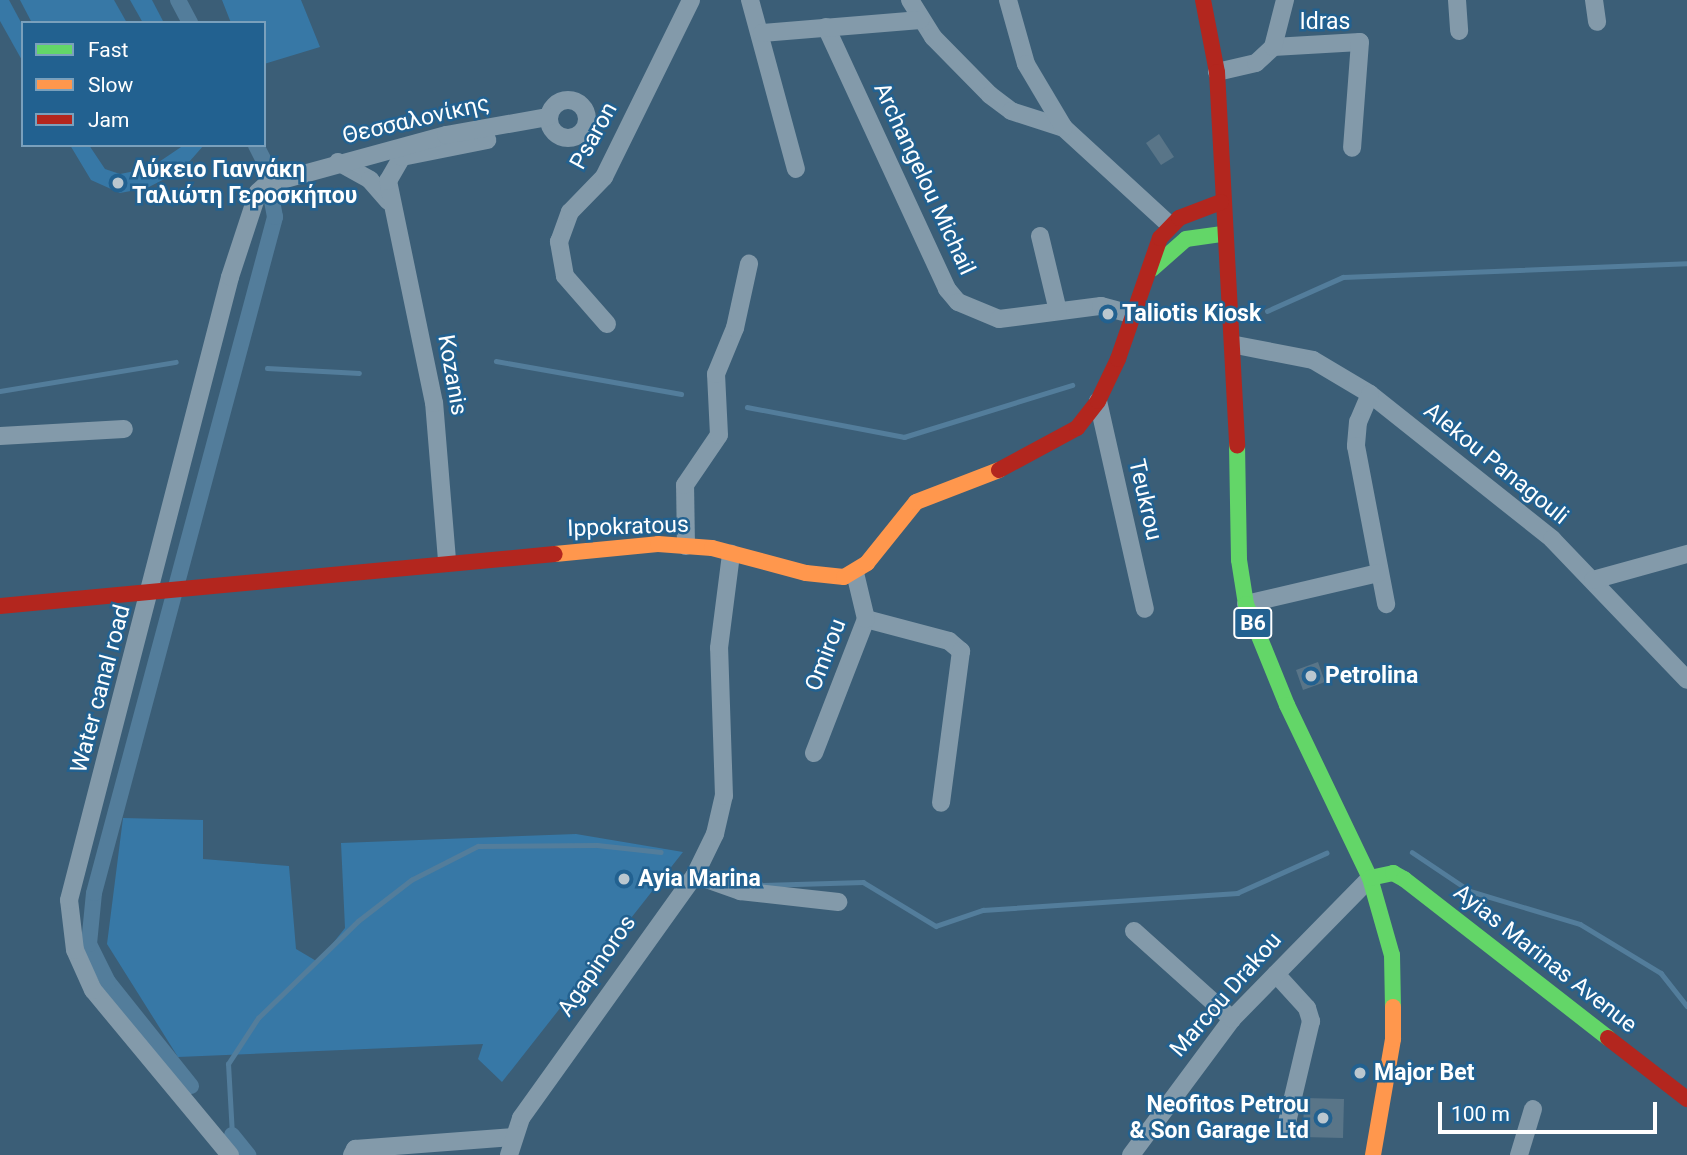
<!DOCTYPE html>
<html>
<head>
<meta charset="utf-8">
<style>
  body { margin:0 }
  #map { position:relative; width:1687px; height:1155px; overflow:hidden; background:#3b5e77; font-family:Roboto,sans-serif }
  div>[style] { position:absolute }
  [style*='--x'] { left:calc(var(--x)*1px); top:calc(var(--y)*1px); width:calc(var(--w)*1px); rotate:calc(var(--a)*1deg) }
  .green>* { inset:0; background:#3778a6 }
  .stream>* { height:4.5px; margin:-2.25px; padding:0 2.25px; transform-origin:2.25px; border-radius:2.25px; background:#537d9b }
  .canal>* { height:16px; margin:-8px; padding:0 8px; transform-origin:8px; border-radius:8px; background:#537d9b }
  .building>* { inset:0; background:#597588 }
  .street>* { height:18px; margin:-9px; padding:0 9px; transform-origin:9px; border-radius:9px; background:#839aaa }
  .street>.ring { margin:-9px; padding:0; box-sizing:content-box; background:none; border:18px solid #839aaa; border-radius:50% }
  .fast>* { height:16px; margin:-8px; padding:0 8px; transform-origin:8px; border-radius:8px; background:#63d668 }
  .slow>* { height:16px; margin:-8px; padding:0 8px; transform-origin:8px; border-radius:8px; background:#ff974d }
  .jam>* { height:16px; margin:-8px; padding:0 8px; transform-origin:8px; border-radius:8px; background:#b3261e }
  .dots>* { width:19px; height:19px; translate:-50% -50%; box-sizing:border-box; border:4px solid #226190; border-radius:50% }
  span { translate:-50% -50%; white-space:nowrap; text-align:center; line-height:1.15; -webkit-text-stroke:5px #226190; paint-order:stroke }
  .shield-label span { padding:2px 5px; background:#226190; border:2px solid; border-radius:5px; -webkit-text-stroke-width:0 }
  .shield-label { font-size:21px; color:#fff; font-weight:700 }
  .street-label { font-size:23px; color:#fff }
  .poi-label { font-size:23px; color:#fff; font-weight:700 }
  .left { translate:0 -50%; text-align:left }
  .right { translate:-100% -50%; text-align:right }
  .legend { position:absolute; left:21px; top:21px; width:245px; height:126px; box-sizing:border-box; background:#226190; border:2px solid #7aa0bc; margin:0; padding:9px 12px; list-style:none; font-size:21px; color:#fff }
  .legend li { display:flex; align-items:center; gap:14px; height:35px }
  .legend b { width:35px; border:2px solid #7aa0bc }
  .scale { position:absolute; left:1438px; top:1102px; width:219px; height:32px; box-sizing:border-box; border:4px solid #fff; border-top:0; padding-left:9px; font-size:21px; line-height:24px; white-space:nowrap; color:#fff; -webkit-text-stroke:5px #226190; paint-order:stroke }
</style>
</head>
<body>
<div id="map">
  <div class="green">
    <i style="clip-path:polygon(0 0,9px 0,23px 26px,23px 62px,0 21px)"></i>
    <i style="clip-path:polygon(20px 0,114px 0,127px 23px,32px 23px)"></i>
    <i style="clip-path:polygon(130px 0,152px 0,164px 23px,143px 23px)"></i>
    <i style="clip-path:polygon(222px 0,301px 0,320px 47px,264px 64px,264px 23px,231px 23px)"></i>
    <i style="clip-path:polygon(70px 145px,89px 145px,105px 169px,120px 174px,150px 168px,184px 145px,204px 145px,182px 170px,147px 188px,120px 193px,91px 180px)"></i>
    <i style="clip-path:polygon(123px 818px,203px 820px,203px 859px,289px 866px,296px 949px,318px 962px,345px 928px,341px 843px,576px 834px,683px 852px,502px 1082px,478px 1059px,483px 1044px,178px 1057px,107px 944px)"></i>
  </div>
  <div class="stream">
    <i style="--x:1267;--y:311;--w:83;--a:-24.1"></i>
    <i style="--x:1343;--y:277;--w:344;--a:-2.3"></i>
    <i style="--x:496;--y:361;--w:188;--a:10.1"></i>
    <i style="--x:267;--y:368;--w:92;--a:3.1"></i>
    <i style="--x:0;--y:391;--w:178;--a:-9.4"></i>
    <i style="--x:747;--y:407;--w:160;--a:10.8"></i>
    <i style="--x:904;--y:437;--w:176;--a:-17.2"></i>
    <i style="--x:1412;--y:852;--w:70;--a:33.9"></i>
    <i style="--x:1470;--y:891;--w:115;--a:16.7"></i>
    <i style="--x:1580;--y:924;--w:95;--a:31.2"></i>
    <i style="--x:1661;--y:973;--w:42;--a:51.8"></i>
    <i style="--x:737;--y:877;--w:27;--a:17"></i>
    <i style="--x:763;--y:885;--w:100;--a:-1.7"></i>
    <i style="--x:863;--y:882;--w:85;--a:31.1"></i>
    <i style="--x:936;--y:926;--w:50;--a:-18.8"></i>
    <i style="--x:983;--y:910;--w:255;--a:-3.8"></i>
    <i style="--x:1237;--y:893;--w:98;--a:-24.2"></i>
    <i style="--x:232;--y:1135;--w:71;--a:-93.2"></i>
    <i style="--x:228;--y:1064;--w:55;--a:-56.9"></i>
    <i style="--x:258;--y:1018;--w:139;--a:-44.1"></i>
    <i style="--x:358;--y:921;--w:67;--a:-37.7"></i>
    <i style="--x:411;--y:880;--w:75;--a:-26.9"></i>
    <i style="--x:478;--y:846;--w:119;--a:-0.5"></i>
    <i style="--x:597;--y:845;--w:64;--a:6.2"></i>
  </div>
  <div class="canal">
    <i style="--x:178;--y:0;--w:26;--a:62"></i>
    <i style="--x:191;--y:1086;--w:133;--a:-128.6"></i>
    <i style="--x:108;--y:982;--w:42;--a:-116.6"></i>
    <i style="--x:89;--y:944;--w:51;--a:-84.4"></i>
    <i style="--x:94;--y:893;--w:700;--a:-75.01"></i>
    <i style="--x:275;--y:217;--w:55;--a:-100.5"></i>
    <i style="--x:265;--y:163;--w:20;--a:-117"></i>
    <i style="--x:232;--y:1135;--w:26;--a:51"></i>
  </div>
  <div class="building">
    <i style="clip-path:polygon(1159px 134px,1174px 157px,1161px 165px,1146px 143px)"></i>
    <i style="clip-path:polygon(1318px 662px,1325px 682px,1303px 690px,1296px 670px)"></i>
    <i style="clip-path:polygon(1304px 1098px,1344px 1099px,1343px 1138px,1303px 1137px)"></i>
  </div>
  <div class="street">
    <i style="--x:750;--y:0;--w:175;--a:74.8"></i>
    <i style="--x:910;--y:0;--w:44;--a:58.1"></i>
    <i style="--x:933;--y:37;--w:81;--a:45.5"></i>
    <i style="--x:990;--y:95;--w:26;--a:37"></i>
    <i style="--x:1011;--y:111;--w:56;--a:17.8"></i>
    <i style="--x:1064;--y:128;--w:144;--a:42.5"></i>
    <i style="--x:1008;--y:0;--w:66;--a:74.3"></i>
    <i style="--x:1026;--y:64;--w:74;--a:59.3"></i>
    <i style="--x:1457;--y:0;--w:31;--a:86"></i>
    <i style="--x:1594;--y:0;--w:22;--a:82"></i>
    <i style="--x:826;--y:27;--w:289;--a:65.2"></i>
    <i style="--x:947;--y:289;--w:17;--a:50"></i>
    <i style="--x:958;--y:302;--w:44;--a:22.5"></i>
    <i style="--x:999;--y:319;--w:103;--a:-7.3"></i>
    <i style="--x:1101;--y:306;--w:31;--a:15"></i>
    <i style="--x:762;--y:33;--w:159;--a:-4.7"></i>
    <i style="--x:1273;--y:47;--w:87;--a:-3.3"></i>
    <i style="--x:1360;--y:42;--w:106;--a:94.3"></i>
    <i style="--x:1217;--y:72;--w:40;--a:-13"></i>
    <i style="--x:1256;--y:63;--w:23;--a:-43"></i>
    <i style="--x:1273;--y:47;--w:49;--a:-75.7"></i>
    <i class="ring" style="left:549px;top:100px;width:20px;height:20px"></i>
    <i style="--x:338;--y:162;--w:37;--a:29"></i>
    <i style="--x:370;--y:180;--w:28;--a:49"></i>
    <i style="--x:1040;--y:236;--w:77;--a:76.5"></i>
    <i style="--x:607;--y:324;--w:64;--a:-131.2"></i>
    <i style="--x:565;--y:276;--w:35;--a:-100"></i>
    <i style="--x:559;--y:242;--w:32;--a:-70"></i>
    <i style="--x:570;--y:212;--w:49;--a:-45.8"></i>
    <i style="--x:604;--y:177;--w:197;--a:-63.8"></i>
    <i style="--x:1236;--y:345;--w:78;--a:11"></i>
    <i style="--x:1313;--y:360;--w:66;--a:30.8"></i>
    <i style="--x:1370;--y:394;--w:233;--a:38.5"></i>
    <i style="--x:1552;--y:539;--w:195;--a:46.2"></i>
    <i style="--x:1370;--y:394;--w:30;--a:113"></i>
    <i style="--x:1358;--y:422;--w:24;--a:95"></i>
    <i style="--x:1356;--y:446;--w:161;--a:79.2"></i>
    <i style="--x:1098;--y:401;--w:213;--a:77.3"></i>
    <i style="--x:0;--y:436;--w:124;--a:-3.2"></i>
    <i style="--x:686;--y:546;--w:61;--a:-90.9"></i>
    <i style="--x:685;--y:485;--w:60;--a:-55.8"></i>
    <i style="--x:719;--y:435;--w:61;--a:-92.8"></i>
    <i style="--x:716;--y:374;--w:50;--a:-67.6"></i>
    <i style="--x:735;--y:328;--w:66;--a:-77.7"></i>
    <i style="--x:447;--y:560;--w:158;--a:-94.7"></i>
    <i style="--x:434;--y:403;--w:227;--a:-101.7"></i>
    <i style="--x:388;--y:181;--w:28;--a:-60"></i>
    <i style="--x:402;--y:157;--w:87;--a:-11.3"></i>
    <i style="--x:1593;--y:580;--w:98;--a:-15.5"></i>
    <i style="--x:1246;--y:604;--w:136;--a:-13.2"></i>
    <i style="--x:866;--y:619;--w:86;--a:14.8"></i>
    <i style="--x:949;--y:641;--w:16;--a:40"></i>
    <i style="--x:961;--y:651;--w:153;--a:97.5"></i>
    <i style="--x:814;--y:753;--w:144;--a:-68.8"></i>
    <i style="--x:866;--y:619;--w:47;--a:-103.4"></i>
    <i style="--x:695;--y:875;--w:48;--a:19.6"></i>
    <i style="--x:740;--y:891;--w:99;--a:6.4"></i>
    <i style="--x:1134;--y:931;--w:132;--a:41.9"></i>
    <i style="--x:1276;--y:974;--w:46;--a:47.6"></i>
    <i style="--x:1307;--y:1008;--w:14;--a:73"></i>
    <i style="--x:1311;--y:1021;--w:113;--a:103.3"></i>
    <i style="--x:230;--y:1155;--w:214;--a:-129.7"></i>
    <i style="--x:93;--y:990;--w:44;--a:-114.2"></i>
    <i style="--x:75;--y:950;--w:50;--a:-96.8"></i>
    <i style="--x:69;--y:900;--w:643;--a:-75.51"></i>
    <i style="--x:230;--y:277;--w:89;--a:-71.8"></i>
    <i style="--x:258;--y:192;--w:12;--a:-42"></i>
    <i style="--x:267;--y:184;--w:186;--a:-15.3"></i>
    <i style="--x:446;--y:135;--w:104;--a:-10"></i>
    <i style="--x:352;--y:1155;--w:7;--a:-63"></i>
    <i style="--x:355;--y:1149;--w:158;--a:-4.3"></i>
    <i style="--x:509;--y:1155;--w:39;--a:-72"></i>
    <i style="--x:521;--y:1118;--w:299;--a:-54.4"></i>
    <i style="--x:695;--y:875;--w:46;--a:-64"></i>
    <i style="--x:715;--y:834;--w:39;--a:-77"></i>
    <i style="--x:724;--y:796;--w:148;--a:-91.9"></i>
    <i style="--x:719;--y:648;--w:95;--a:-82.7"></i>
    <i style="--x:1131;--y:1155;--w:169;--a:-53.4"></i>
    <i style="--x:1232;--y:1019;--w:197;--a:-45.6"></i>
    <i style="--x:1519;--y:1155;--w:48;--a:-73.1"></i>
  </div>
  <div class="fast">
    <i style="--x:1152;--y:269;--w:45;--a:-41.4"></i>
    <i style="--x:1186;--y:239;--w:37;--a:-8"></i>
    <i style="--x:1237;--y:445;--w:115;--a:89"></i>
    <i style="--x:1239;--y:560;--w:45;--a:81"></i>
    <i style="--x:1246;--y:604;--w:109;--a:67.9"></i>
    <i style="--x:1287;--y:705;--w:192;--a:64.4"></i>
    <i style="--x:1370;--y:878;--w:80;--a:74.1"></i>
    <i style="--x:1392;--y:955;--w:52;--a:88.9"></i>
    <i style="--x:1370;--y:878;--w:24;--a:-12"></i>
    <i style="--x:1393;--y:873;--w:13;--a:29"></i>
    <i style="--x:1404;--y:879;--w:259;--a:37.9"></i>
  </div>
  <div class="slow">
    <i style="--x:555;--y:554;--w:103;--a:-5.5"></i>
    <i style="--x:658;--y:544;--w:54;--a:4.2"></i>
    <i style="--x:712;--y:548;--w:97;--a:14.9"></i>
    <i style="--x:806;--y:573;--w:38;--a:6"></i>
    <i style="--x:844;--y:577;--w:27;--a:-31"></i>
    <i style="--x:867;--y:563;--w:78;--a:-51.2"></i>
    <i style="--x:916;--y:502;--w:89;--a:-21.1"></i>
    <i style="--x:1373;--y:1155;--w:118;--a:-80.2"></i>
    <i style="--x:1393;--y:1039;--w:32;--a:-90"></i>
  </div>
  <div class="jam">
    <i style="--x:1203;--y:0;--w:73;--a:79"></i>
    <i style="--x:1217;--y:72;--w:374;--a:86.9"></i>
    <i style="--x:999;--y:470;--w:89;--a:-28.3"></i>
    <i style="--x:1077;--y:428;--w:34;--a:-52"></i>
    <i style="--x:1098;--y:401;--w:47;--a:-64.5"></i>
    <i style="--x:1118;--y:359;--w:128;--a:-70.9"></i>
    <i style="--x:1160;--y:238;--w:28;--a:-46"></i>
    <i style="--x:1179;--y:218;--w:45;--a:-20.9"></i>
    <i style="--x:0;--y:606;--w:557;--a:-5.35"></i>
    <i style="--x:1608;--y:1038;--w:100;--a:37.7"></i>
  </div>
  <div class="dots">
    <i style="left:118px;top:183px;background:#bac7cf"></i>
    <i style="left:1108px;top:314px;background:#bac7cf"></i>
    <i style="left:1311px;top:676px;background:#bac7cf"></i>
    <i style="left:624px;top:879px;background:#bac7cf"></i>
    <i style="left:1360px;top:1073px;background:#bac7cf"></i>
    <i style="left:1323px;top:1118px;background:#bac7cf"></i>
  </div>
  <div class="shield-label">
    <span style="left:1253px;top:623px">B6</span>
  </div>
  <div class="street-label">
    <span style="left:1325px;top:22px">Idras</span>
    <span style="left:416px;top:120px;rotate:-13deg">Θεσσαλονίκης</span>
    <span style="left:594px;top:136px;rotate:-61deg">Psaron</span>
    <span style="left:924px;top:179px;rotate:65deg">Archangelou Michail</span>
    <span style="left:452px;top:375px;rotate:80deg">Kozanis</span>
    <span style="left:1496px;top:464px;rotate:39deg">Alekou Panagouli</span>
    <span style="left:1145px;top:500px;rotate:77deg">Teukrou</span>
    <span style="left:628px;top:527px;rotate:-2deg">Ippokratous</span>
    <span style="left:826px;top:655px;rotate:-69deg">Omirou</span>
    <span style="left:101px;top:689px;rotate:-75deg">Water canal road</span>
    <span style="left:1545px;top:959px;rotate:38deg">Ayias Marinas Avenue</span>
    <span style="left:597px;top:966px;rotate:-55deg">Agapinoros</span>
    <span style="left:1226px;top:995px;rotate:-49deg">Marcou Drakou</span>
  </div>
  <div class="poi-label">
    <span class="left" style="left:132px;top:183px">Λύκειο Γιαννάκη<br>Ταλιώτη Γεροσκήπου</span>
    <span class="left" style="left:1122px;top:314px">Taliotis Kiosk</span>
    <span class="left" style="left:1325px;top:676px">Petrolina</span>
    <span class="left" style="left:638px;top:879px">Ayia Marina</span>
    <span class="left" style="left:1374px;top:1073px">Major Bet</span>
    <span class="right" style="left:1309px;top:1118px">Neofitos Petrou<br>&amp; Son Garage Ltd</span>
  </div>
  <ul class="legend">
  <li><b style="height:9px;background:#63d668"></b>Fast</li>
  <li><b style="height:9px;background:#ff974d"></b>Slow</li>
  <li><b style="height:9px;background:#b3261e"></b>Jam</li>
  </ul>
  <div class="scale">100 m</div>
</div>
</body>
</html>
